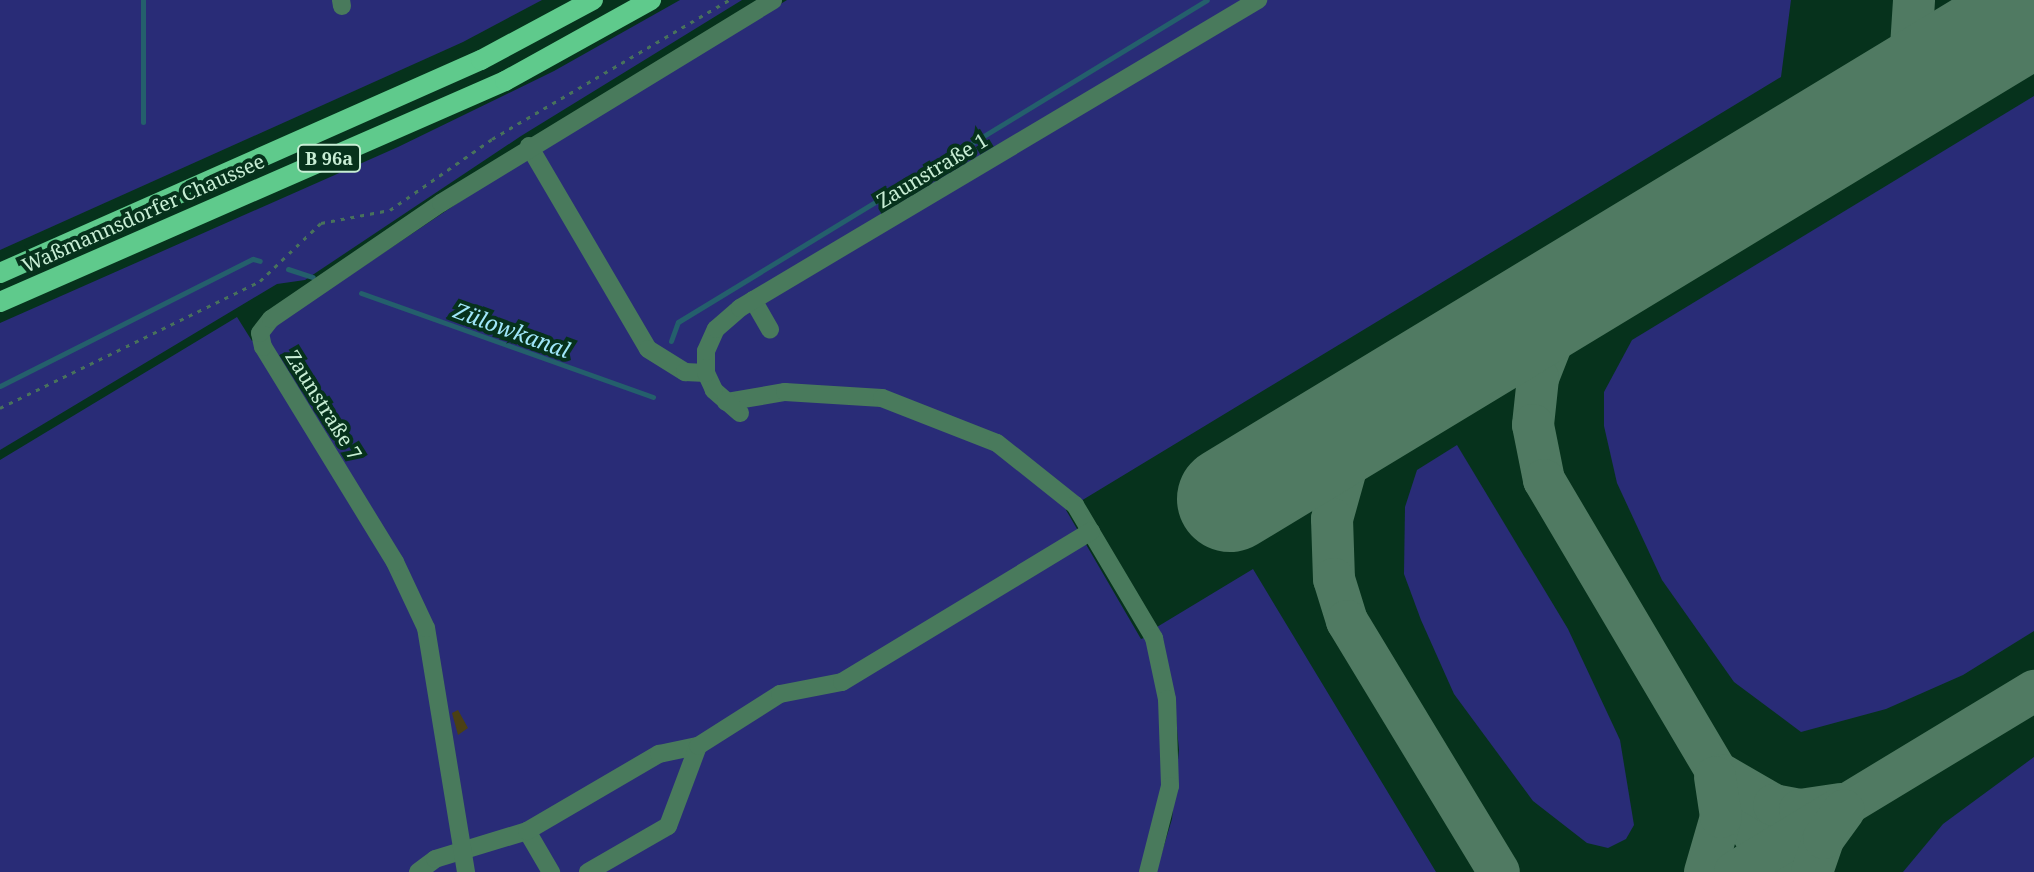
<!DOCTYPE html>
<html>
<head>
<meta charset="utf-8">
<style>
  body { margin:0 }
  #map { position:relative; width:2034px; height:872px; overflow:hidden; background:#06321c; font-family:"Noto Serif",serif }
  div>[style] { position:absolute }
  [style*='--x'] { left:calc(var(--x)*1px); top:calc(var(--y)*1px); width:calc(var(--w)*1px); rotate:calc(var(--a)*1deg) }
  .green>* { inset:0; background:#292c77 }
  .stream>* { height:5px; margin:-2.5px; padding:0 2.5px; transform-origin:2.5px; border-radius:2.5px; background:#245f6c }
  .taxiway>* { height:42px; margin:-21px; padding:0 21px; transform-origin:21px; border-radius:21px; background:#507a62 }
  .runway>* { height:106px; margin:-53px; padding:0 53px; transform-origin:53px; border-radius:53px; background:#507a62 }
  .building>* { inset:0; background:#4b4014 }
  .path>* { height:3px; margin-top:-1.5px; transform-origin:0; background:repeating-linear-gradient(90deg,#48725b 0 4px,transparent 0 10px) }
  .minor>* { height:18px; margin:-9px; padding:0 9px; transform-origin:9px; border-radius:9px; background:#497a5c }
  .major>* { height:20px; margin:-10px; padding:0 10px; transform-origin:10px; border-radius:10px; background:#5fca8c }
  span { translate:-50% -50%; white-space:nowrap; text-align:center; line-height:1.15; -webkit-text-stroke:8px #06321c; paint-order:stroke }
  .shield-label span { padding:2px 6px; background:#06321c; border:2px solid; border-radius:6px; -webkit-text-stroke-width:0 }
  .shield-label { font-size:18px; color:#c8eed5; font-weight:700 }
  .street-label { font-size:20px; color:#c8eed5 }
  .water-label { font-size:22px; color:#a0e7fa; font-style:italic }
</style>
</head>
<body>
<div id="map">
  <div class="green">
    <i style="clip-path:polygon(0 0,542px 0,463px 42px,0 250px)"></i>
    <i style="clip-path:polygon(680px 0,742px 0,521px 136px,305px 280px,277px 284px,0 450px,0 323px,398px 147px,554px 71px)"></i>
    <i style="clip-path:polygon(787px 0,1791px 0,1781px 77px,1066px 510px,1141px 639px,1147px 637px,1162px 709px,1163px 791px,1142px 872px,0 872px,0 460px,237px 317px,252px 341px,492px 180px)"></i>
    <i style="clip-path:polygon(2034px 96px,2034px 631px,1963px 675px,1886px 709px,1801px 732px,1734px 682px,1662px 580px,1617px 483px,1604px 426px,1604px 392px,1632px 340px)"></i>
    <i style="clip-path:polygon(1457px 445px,1568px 629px,1620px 740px,1634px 825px,1626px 839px,1608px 848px,1587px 843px,1533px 801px,1454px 694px,1421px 620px,1404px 574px,1405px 507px,1417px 470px)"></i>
    <i style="clip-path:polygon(1253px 569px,1436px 872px,1156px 872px,1172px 819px,1179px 750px,1174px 697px,1157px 627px)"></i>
    <i style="clip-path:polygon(2034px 757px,2034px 872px,1903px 872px,1943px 824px)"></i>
  </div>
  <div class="stream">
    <i style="--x:143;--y:0;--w:122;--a:90"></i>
    <i style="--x:288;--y:269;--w:26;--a:18"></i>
    <i style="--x:361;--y:293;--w:310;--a:19.6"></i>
    <i style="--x:671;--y:341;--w:20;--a:-70"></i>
    <i style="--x:678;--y:322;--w:619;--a:-31.33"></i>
    <i style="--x:0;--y:386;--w:283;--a:-26.7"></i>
    <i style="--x:253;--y:259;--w:7;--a:16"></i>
  </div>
  <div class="taxiway">
    <i style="--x:1991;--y:0;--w:38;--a:0"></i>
    <i style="--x:1872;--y:110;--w:74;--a:-58.2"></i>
    <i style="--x:1911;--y:47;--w:47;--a:-86.3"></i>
    <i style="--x:1606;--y:271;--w:69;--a:132"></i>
    <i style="--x:1560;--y:322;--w:60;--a:111.4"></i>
    <i style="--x:1538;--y:378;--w:47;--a:96.1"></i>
    <i style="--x:1533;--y:425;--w:56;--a:78.7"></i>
    <i style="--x:1544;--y:480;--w:456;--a:59.4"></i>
    <i style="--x:1406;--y:392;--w:50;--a:136.6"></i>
    <i style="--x:1370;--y:426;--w:49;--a:119.2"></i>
    <i style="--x:1346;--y:469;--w:52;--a:105.6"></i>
    <i style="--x:1332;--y:519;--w:60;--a:88.1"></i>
    <i style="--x:1334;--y:579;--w:44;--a:72.8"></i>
    <i style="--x:1347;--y:621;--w:293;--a:58.8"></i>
    <i style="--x:1722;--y:775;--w:60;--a:30"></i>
    <i style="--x:1774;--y:805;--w:26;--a:11"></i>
    <i style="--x:1800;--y:810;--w:41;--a:-8.3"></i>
    <i style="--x:1705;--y:872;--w:57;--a:-73.8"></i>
    <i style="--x:1721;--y:817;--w:40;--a:-98.5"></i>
    <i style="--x:1735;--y:872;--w:350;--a:-31.2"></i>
    <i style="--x:1812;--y:872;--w:36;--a:-71"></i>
    <i style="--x:1824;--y:838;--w:34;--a:-54"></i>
  </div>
  <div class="runway">
    <i style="--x:1230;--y:499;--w:940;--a:-31.2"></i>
  </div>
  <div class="building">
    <i style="clip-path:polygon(458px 710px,468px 728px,458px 735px,452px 713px)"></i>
  </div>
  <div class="path">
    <i style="--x:0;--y:408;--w:289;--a:-26"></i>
    <i style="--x:260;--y:281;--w:84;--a:-43.6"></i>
    <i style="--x:321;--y:223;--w:70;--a:-10.7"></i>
    <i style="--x:390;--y:210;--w:124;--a:-34.8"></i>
    <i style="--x:492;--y:139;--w:275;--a:-30.4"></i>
  </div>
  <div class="minor">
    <i style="--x:341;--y:0;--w:6;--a:81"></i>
    <i style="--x:529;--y:146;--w:235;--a:59.6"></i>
    <i style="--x:648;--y:349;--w:44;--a:31.9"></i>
    <i style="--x:685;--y:372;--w:21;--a:3"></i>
    <i style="--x:753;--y:300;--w:34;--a:60"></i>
    <i style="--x:726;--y:402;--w:60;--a:-9.6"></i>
    <i style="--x:785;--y:392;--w:97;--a:3.5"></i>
    <i style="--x:882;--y:398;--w:123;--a:21.4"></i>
    <i style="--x:997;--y:443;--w:100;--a:38.5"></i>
    <i style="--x:1075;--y:505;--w:155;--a:59.3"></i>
    <i style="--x:1154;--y:638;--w:62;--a:78"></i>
    <i style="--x:1167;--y:699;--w:87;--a:88"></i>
    <i style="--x:1170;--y:786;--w:89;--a:104.3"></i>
    <i style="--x:740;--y:413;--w:35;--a:-139"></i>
    <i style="--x:714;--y:390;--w:19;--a:-115"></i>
    <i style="--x:706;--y:373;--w:22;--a:-90"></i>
    <i style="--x:706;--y:351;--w:24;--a:-66"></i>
    <i style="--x:716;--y:329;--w:32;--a:-41"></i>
    <i style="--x:740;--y:308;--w:603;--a:-30.74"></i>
    <i style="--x:527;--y:831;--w:48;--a:59.7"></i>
    <i style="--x:418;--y:872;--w:21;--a:-37"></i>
    <i style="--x:435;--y:859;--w:96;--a:-16.9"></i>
    <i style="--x:527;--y:831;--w:153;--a:-30.3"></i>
    <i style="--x:659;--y:754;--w:40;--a:-12"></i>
    <i style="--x:466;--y:872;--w:247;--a:-99.3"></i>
    <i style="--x:426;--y:628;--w:73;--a:-115.2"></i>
    <i style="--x:395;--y:562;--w:252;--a:-121.5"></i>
    <i style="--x:263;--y:347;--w:14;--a:-102"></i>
    <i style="--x:260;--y:333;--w:18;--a:-52"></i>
    <i style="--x:271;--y:319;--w:206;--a:-34.3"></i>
    <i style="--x:441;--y:203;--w:389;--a:-31.4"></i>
    <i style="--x:588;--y:872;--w:92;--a:-29.9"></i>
    <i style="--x:668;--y:826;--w:85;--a:-69.4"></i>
    <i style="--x:698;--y:746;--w:97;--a:-32.4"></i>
    <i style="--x:780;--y:694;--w:63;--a:-11"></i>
    <i style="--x:842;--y:682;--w:291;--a:-31.2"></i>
  </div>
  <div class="major">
    <i style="--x:0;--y:273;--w:526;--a:-23.89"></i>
    <i style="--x:481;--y:60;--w:127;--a:-28.2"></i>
    <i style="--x:0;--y:302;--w:551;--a:-23.64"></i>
    <i style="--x:505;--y:81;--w:167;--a:-29"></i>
  </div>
  <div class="shield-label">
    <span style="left:329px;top:158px">B 96a</span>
  </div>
  <div class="street-label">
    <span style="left:932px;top:170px;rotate:-31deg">Zaunstraße 1</span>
    <span style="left:143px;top:213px;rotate:-24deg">Waßmannsdorfer Chaussee</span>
    <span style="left:324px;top:405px;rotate:58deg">Zaunstraße 7</span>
  </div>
  <div class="water-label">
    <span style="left:512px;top:330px;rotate:20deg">Zülowkanal</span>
  </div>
</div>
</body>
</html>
